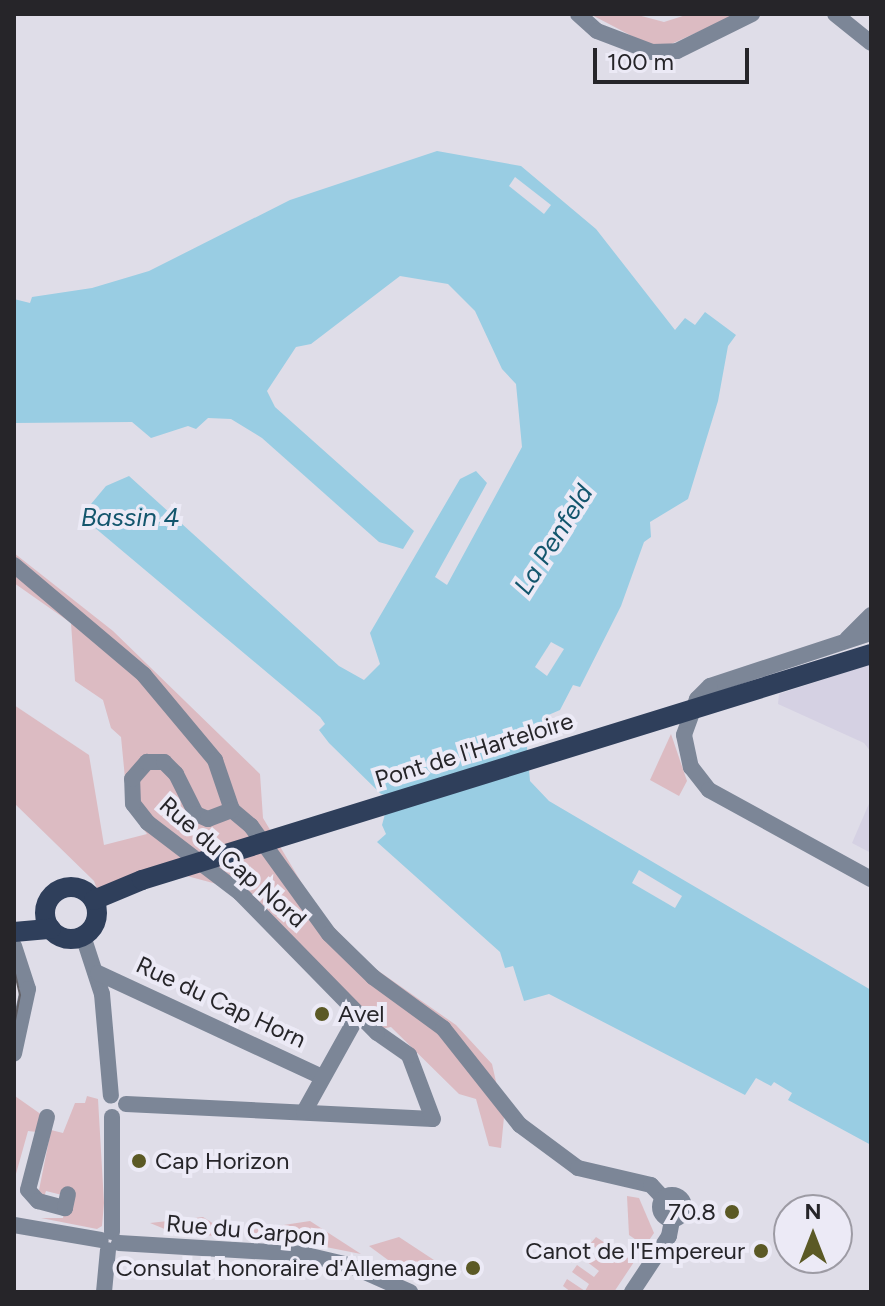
<!DOCTYPE html>
<html>
<head>
<meta charset="utf-8">
<style>
  body { margin:0 }
  #map { position:relative; width:885px; height:1306px; overflow:hidden; background:#dfdde8; font-family:Figtree,sans-serif }
  div>[style] { position:absolute }
  [style*='--x'] { left:calc(var(--x)*1px); top:calc(var(--y)*1px); width:calc(var(--w)*1px); rotate:calc(var(--a)*1deg) }
  .built>* { inset:0; background:#d5d1e3 }
  .green>* { inset:0; background:#dcbbc2 }
  .water>* { inset:0; background:#99cde3 }
  .pier>* { inset:0; background:#dfdde8 }
  .minor>* { height:16px; margin:-8px; padding:0 8px; transform-origin:8px; border-radius:8px; background:#7c8697 }
  .minor>.ring { margin:-8px; padding:0; box-sizing:content-box; background:none; border:16px solid #7c8697; border-radius:50% }
  .major>* { height:20px; margin:-10px; padding:0 10px; transform-origin:10px; border-radius:10px; background:#2f3f5b }
  .major>.ring { margin:-10px; padding:0; box-sizing:content-box; background:none; border:20px solid #2f3f5b; border-radius:50% }
  .tram>* { height:2px; margin:-1px; padding:0 1px; transform-origin:1px; border-radius:1px; background:#646369 }
  .major-bridge>* { height:20px; margin:-10px; padding:0 10px; transform-origin:10px; border-radius:10px; background:#2f3f5b }
  .dots>* { width:22px; height:22px; translate:-50% -50%; box-sizing:border-box; border:4px solid #eceaf6; border-radius:50% }
  span { translate:-50% -50%; white-space:nowrap; text-align:center; line-height:1.15; -webkit-text-stroke:8px #eceaf6; paint-order:stroke }
  .street-label { font-size:24px; color:#262529 }
  .poi-label { font-size:24px; color:#262529 }
  .left { translate:0 -50%; text-align:left }
  .right { translate:-100% -50%; text-align:right }
  .water-label { font-size:26px; color:#13566d; font-style:italic }
  .frame { position:absolute; inset:0; border:16px solid #262529; pointer-events:none }
  .north { position:absolute; left:773px; top:1194px; width:80px; height:80px; box-sizing:border-box; background:#eceaf6; border:2px solid #9d9ba4; border-radius:50%; rotate:0deg; font-size:22px; font-weight:700; line-height:32px; text-align:center; color:#262529 }
  .north::after { content:''; display:block; margin:auto; width:28px; height:36px; background:#5b5925; clip-path:polygon(50% 0,100% 100%,50% 72%,0 100%) }
  .scale { position:absolute; left:593px; top:48px; width:156px; height:36px; box-sizing:border-box; border:4px solid #262529; border-top:0; padding-left:10px; font-size:24px; line-height:28px; white-space:nowrap; color:#262529; -webkit-text-stroke:6px #eceaf6; paint-order:stroke }
</style>
</head>
<body>
<div id="map">
  <div class="built">
    <i style="clip-path:polygon(871px 664px,871px 752px,864px 743px,778px 704px,779px 694px)"></i>
    <i style="clip-path:polygon(871px 799px,871px 853px,852px 843px)"></i>
  </div>
  <div class="green">
    <i style="clip-path:polygon(590px 14px,634px 14px,664px 22px,689px 14px,738px 14px,669px 45px,649px 45px)"></i>
    <i style="clip-path:polygon(14px 553px,113px 631px,260px 774px,263px 818px,319px 912px,370px 965px,456px 1025px,492px 1064px,504px 1117px,501px 1148px,489px 1146px,476px 1099px,459px 1094px,391px 1027px,381px 1029px,250px 893px,187px 876px,99px 894px,94px 881px,14px 803px,14px 705px,89px 755px,104px 845px,147px 834px,128px 809px,121px 737px,111px 728px,103px 700px,75px 681px,71px 623px,14px 583px)"></i>
    <i style="clip-path:polygon(671px 734px,687px 781px,679px 796px,650px 780px)"></i>
    <i style="clip-path:polygon(15px 1096px,42px 1115px,37px 1132px,28px 1131px,14px 1181px)"></i>
    <i style="clip-path:polygon(87px 1096px,98px 1099px,104px 1203px,102px 1226px,97px 1229px,41px 1218px,63px 1218px,66px 1196px,46px 1191px,44px 1197px,38px 1195px,51px 1130px,63px 1133px,75px 1103px,85px 1103px)"></i>
    <i style="clip-path:polygon(627px 1196px,639px 1198px,654px 1233px,645px 1246px,629px 1235px)"></i>
    <i style="clip-path:polygon(203px 1217px,236px 1238px,172px 1232px,150px 1223px)"></i>
    <i style="clip-path:polygon(310px 1221px,361px 1254px,245px 1231px)"></i>
    <i style="clip-path:polygon(399px 1237px,437px 1262px,403px 1271px,369px 1246px)"></i>
    <i style="clip-path:polygon(596px 1237px,634px 1262px,614px 1292px,571px 1292px,563px 1286px,567px 1279px,585px 1291px,589px 1284px,572px 1272px,577px 1265px,594px 1277px,599px 1271px,582px 1258px,586px 1251px,603px 1263px,608px 1256px,590px 1244px)"></i>
  </div>
  <div class="water">
    <i style="clip-path:polygon(437px 151px,521px 166px,596px 229px,675px 330px,685px 318px,695px 325px,705px 312px,736px 335px,728px 346px,718px 401px,688px 499px,650px 522px,651px 537px,644px 542px,621px 606px,580px 687px,573px 685px,560px 710px,546px 716px,527px 747px,530px 781px,549px 801px,871px 990px,871px 1145px,788px 1100px,792px 1093px,774px 1082px,771px 1086px,756px 1078px,745px 1095px,549px 994px,524px 1001px,513px 966px,505px 968px,500px 952px,377px 842px,386px 834px,382px 825px,390px 796px,381px 794px,329px 743px,319px 730px,325px 724px,320px 717px,88px 522px,86px 510px,106px 486px,129px 476px,339px 666px,364px 680px,380px 664px,370px 633px,460px 479px,476px 471px,487px 483px,435px 577px,447px 585px,522px 447px,516px 384px,502px 369px,475px 311px,448px 284px,400px 276px,311px 344px,296px 347px,267px 391px,275px 407px,414px 531px,403px 549px,379px 542px,262px 438px,231px 419px,208px 418px,196px 429px,188px 426px,151px 438px,132px 422px,14px 423px,14px 299px,30px 303px,32px 297px,92px 288px,149px 271px,290px 200px)"></i>
  </div>
  <div class="pier">
    <i style="clip-path:polygon(515px 177px,551px 205px,544px 214px,509px 186px)"></i>
    <i style="clip-path:polygon(551px 642px,564px 649px,547px 676px,535px 667px)"></i>
    <i style="clip-path:polygon(639px 870px,682px 896px,675px 908px,632px 883px)"></i>
  </div>
  <div class="minor">
    <i style="--x:578;--y:14;--w:25;--a:42"></i>
    <i style="--x:597;--y:31;--w:59;--a:20.9"></i>
    <i style="--x:652;--y:52;--w:25;--a:-2"></i>
    <i style="--x:677;--y:51;--w:84;--a:-26.3"></i>
    <i style="--x:835;--y:14;--w:46;--a:38.9"></i>
    <i style="--x:14;--y:565;--w:170;--a:40.2"></i>
    <i style="--x:144;--y:675;--w:111;--a:50.1"></i>
    <i style="--x:215;--y:760;--w:53;--a:71.2"></i>
    <i style="--x:232;--y:810;--w:25;--a:40"></i>
    <i style="--x:251;--y:826;--w:133;--a:54.2"></i>
    <i style="--x:329;--y:934;--w:62;--a:44.3"></i>
    <i style="--x:373;--y:977;--w:87;--a:36.1"></i>
    <i style="--x:443;--y:1028;--w:124;--a:51.6"></i>
    <i style="--x:520;--y:1125;--w:72;--a:36.6"></i>
    <i style="--x:578;--y:1168;--w:75;--a:13.1"></i>
    <i style="--x:651;--y:1185;--w:18;--a:47"></i>
    <i style="--x:871;--y:633;--w:169;--a:161.8"></i>
    <i style="--x:710;--y:686;--w:18;--a:135"></i>
    <i style="--x:697;--y:699;--w:38;--a:110"></i>
    <i style="--x:684;--y:735;--w:33;--a:78"></i>
    <i style="--x:691;--y:767;--w:29;--a:52"></i>
    <i style="--x:709;--y:790;--w:185;--a:28.8"></i>
    <i style="--x:847;--y:639;--w:34;--a:-45"></i>
    <i style="--x:83;--y:936;--w:61;--a:71.9"></i>
    <i style="--x:102;--y:994;--w:102;--a:85"></i>
    <i style="--x:14;--y:946;--w:45;--a:72"></i>
    <i style="--x:28;--y:989;--w:66;--a:102.2"></i>
    <i style="--x:98;--y:973;--w:247;--a:24.9"></i>
    <i style="--x:126;--y:1104;--w:307;--a:2.8"></i>
    <i style="--x:433;--y:1119;--w:68;--a:-110.6"></i>
    <i style="--x:409;--y:1055;--w:39;--a:-145"></i>
    <i style="--x:377;--y:1033;--w:196;--a:-134.4"></i>
    <i style="--x:240;--y:893;--w:116;--a:-142.7"></i>
    <i style="--x:148;--y:823;--w:24;--a:-128"></i>
    <i style="--x:133;--y:804;--w:25;--a:-92"></i>
    <i style="--x:132;--y:779;--w:23;--a:-49"></i>
    <i style="--x:147;--y:762;--w:17;--a:0"></i>
    <i style="--x:164;--y:762;--w:17;--a:45"></i>
    <i style="--x:176;--y:774;--w:45;--a:63.4"></i>
    <i style="--x:196;--y:814;--w:13;--a:23"></i>
    <i style="--x:208;--y:819;--w:26;--a:-21"></i>
    <i style="--x:304;--y:1112;--w:111;--a:-60.9"></i>
    <i style="--x:47;--y:1117;--w:75;--a:104.6"></i>
    <i style="--x:28;--y:1190;--w:15;--a:48"></i>
    <i style="--x:38;--y:1201;--w:28;--a:15"></i>
    <i style="--x:65;--y:1208;--w:14;--a:-78"></i>
    <i class="ring" style="left:660px;top:1195px;width:8px;height:8px"></i>
    <i style="--x:14;--y:1225;--w:88;--a:9.8"></i>
    <i style="--x:112;--y:1232;--w:115;--a:-90"></i>
    <i style="--x:119;--y:1243;--w:183;--a:3.4"></i>
    <i style="--x:302;--y:1254;--w:48;--a:13.2"></i>
    <i style="--x:349;--y:1265;--w:67;--a:23.9"></i>
    <i style="--x:104;--y:1292;--w:42;--a:-84.6"></i>
    <i style="--x:632;--y:1292;--w:67;--a:-56.5"></i>
    <i style="--x:669;--y:1236;--w:16;--a:-79"></i>
  </div>
  <div class="major">
    <i class="ring" style="left:45px;top:887px;width:32px;height:32px"></i>
    <i style="--x:94;--y:900;--w:52;--a:-22.6"></i>
    <i style="--x:14;--y:932;--w:37;--a:-5"></i>
  </div>
  <div class="tram">
    <i style="--x:14;--y:969;--w:27;--a:77"></i>
    <i style="--x:20;--y:995;--w:31;--a:101"></i>
  </div>
  <div class="major-bridge">
    <i style="--x:142;--y:880;--w:763;--a:-17.22"></i>
  </div>
  <div class="dots">
    <i style="left:322px;top:1014px;background:#5b5925"></i>
    <i style="left:139px;top:1161px;background:#5b5925"></i>
    <i style="left:732px;top:1212px;background:#5b5925"></i>
    <i style="left:761px;top:1251px;background:#5b5925"></i>
    <i style="left:473px;top:1268px;background:#5b5925"></i>
  </div>
  <div class="street-label">
    <span style="left:474px;top:750px;rotate:-17deg">Pont de l'Harteloire</span>
    <span style="left:233px;top:862px;rotate:41deg">Rue du Cap Nord</span>
    <span style="left:221px;top:1002px;rotate:25deg">Rue du Cap Horn</span>
    <span style="left:246px;top:1230px;rotate:5deg">Rue du Carpon</span>
  </div>
  <div class="poi-label">
    <span class="left" style="left:338px;top:1014px">Avel</span>
    <span class="left" style="left:155px;top:1161px">Cap Horizon</span>
    <span class="right" style="left:716px;top:1212px">70.8</span>
    <span class="right" style="left:745px;top:1251px">Canot de l'Empereur</span>
    <span class="right" style="left:457px;top:1268px">Consulat honoraire d'Allemagne</span>
  </div>
  <div class="water-label">
    <span style="left:130px;top:518px">Bassin 4</span>
    <span style="left:554px;top:540px;rotate:-58deg">La Penfeld</span>
  </div>
  <div class="frame"></div>
  <div class="north">N</div>
  <div class="scale">100 m</div>
</div>
</body>
</html>
